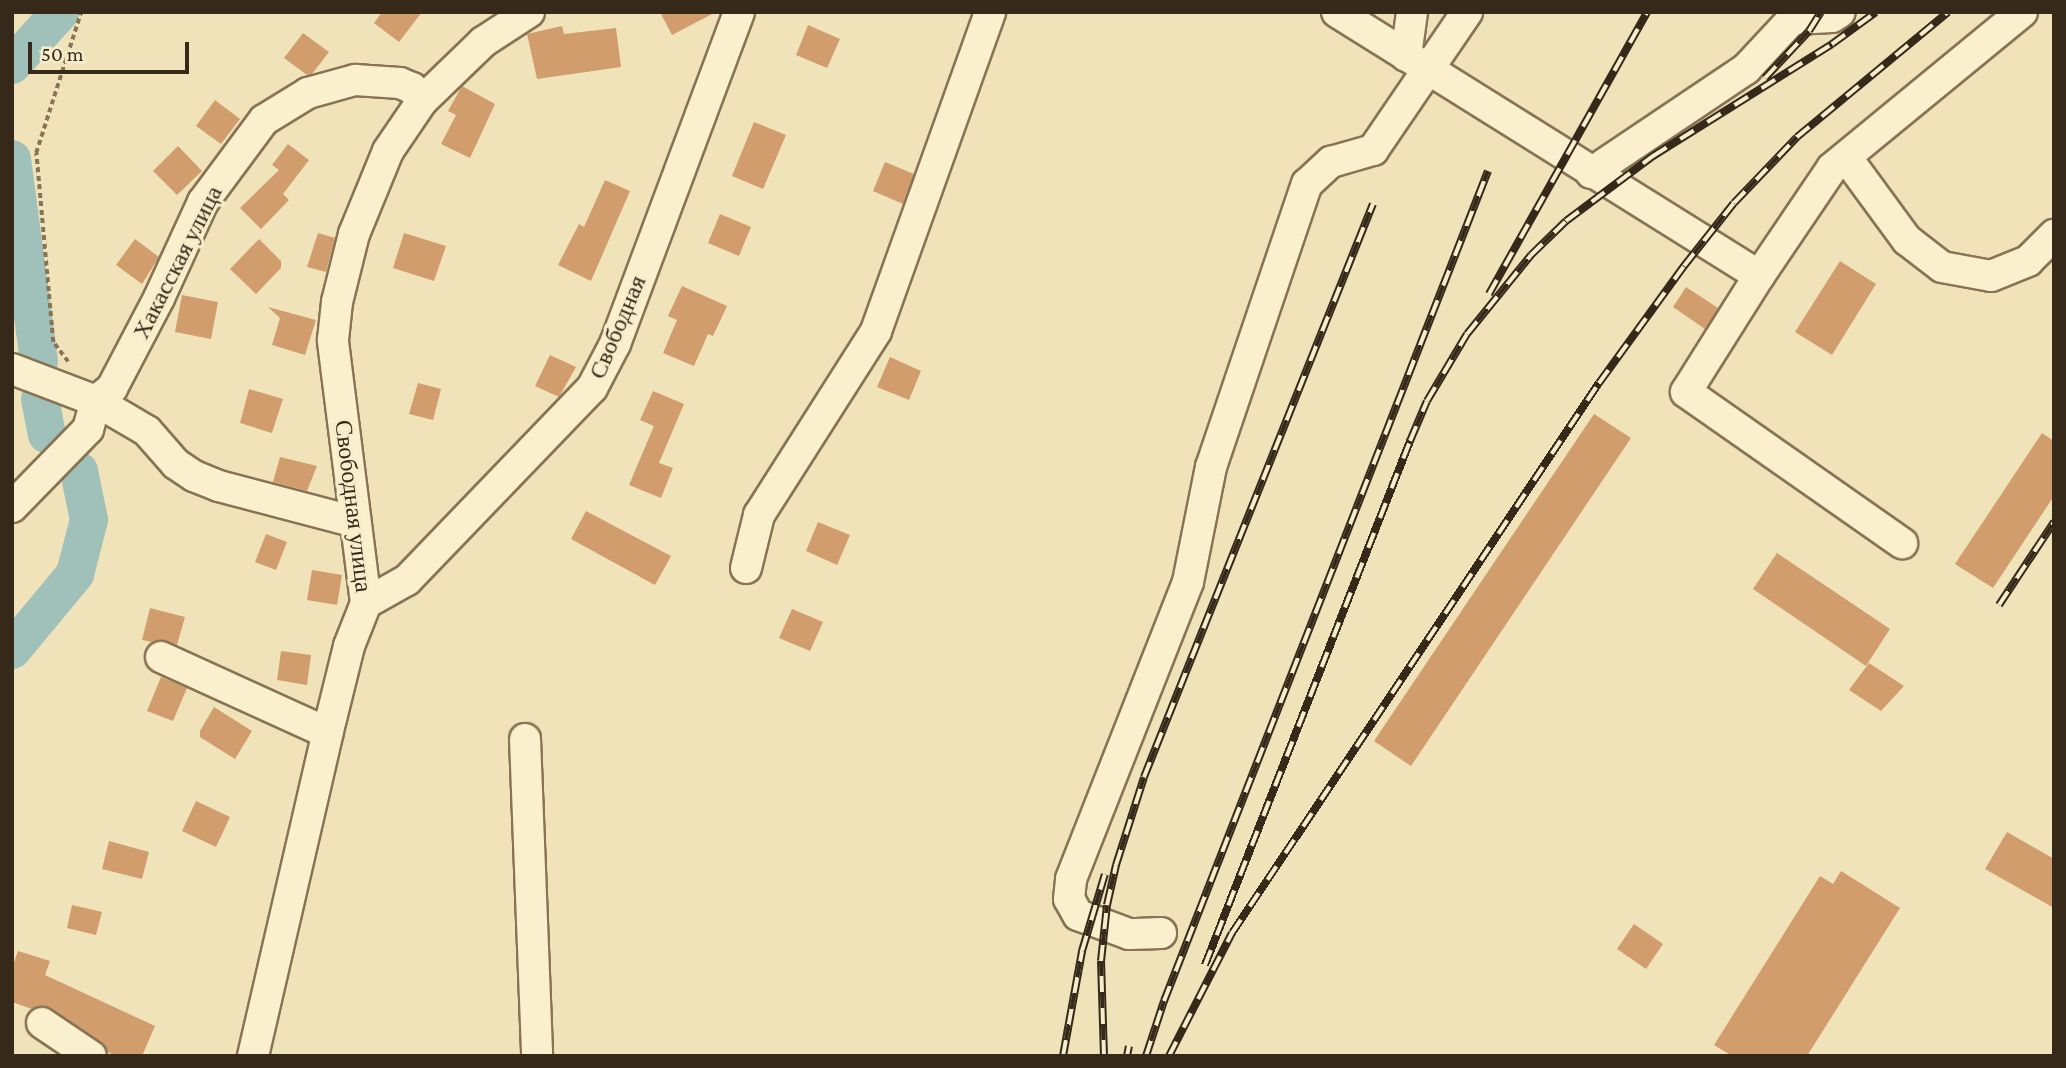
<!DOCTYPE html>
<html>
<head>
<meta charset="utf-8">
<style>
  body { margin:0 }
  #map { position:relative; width:2066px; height:1068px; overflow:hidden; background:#f0e3ba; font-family:"Crimson Pro",serif }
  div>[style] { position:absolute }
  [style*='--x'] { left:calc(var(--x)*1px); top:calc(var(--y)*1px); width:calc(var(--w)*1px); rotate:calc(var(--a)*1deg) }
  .river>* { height:38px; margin:-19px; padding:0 19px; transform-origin:19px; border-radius:19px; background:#9fc1b9 }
  .building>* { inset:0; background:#d19d6d }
  .path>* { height:3.5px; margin-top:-1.75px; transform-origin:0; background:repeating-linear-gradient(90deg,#887354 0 5px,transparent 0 8.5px) }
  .roads { filter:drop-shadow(2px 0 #887354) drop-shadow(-2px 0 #887354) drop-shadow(0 2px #887354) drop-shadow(0 -2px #887354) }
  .minor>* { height:30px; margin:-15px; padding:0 15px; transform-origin:15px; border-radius:15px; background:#fbf0ce }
  .rail>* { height:8px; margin-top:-4px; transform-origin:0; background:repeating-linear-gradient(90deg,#f7edca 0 16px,#36291a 0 32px); box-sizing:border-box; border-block:2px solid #36291a }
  span { translate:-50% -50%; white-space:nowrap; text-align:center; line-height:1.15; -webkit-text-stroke:6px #f7edca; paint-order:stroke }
  .street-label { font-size:24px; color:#36291a }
  .frame { position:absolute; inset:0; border:14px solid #36291a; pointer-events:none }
  .scale { position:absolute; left:28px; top:42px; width:161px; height:32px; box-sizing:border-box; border:4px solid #36291a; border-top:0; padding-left:9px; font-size:21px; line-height:24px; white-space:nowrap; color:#36291a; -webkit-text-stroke:5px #f7edca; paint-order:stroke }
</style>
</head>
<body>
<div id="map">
  <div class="river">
    <i style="--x:12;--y:65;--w:72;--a:-47.8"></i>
    <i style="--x:12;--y:159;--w:204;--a:82.4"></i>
    <i style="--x:40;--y:399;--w:36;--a:79"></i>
    <i style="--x:12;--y:650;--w:99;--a:-50.3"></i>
    <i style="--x:75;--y:574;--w:56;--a:-75.5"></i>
    <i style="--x:89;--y:520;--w:50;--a:-101.5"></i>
  </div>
  <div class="building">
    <i style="clip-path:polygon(382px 12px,422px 12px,399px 42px,374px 23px)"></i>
    <i style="clip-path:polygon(660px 12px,716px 12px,672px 35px)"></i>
    <i style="clip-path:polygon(808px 25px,840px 39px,827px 68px,796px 55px)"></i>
    <i style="clip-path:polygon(562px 26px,564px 34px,616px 28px,621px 67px,537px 79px,527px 34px)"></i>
    <i style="clip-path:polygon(303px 33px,329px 52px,312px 74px,307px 75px,284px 58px)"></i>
    <i style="clip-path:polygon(462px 86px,495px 104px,470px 158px,441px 144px,456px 115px,448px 111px)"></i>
    <i style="clip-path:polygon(215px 100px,240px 119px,221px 144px,196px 126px)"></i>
    <i style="clip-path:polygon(754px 122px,786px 135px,763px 189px,732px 176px)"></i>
    <i style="clip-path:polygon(288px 144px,309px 160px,283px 194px,289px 200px,261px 229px,240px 208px,279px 170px,272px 165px)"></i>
    <i style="clip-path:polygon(178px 146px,202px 171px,177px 195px,153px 171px)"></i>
    <i style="clip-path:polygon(885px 162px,914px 174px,903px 204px,873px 191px)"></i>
    <i style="clip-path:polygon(605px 180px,630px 191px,591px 281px,558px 265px,579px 224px,584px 227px)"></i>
    <i style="clip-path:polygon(720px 214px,751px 227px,739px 256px,708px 243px)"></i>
    <i style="clip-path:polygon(318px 233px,335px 238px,326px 272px,307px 267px)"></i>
    <i style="clip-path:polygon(404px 233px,446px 246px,434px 281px,393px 268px)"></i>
    <i style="clip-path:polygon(135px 239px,159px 257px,142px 284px,116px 265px)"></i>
    <i style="clip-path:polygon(259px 239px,281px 261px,281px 268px,256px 294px,230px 269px)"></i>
    <i style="clip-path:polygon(1840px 261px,1876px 284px,1832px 355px,1795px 332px)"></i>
    <i style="clip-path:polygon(682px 286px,727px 306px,713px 336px,708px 334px,694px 366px,663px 353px,677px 320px,668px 316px)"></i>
    <i style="clip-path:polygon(1686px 287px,1718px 308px,1705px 329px,1673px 307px)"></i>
    <i style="clip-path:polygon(182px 295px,218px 302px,211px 339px,175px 332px)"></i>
    <i style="clip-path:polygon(268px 307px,316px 320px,305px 355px,272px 345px,280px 318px)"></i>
    <i style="clip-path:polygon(550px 355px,576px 367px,559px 397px,535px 386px)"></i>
    <i style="clip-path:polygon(890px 357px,921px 371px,909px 400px,877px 387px)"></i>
    <i style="clip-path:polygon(418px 383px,441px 389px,433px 420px,409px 414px)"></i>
    <i style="clip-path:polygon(249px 389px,283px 399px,272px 433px,240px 423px)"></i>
    <i style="clip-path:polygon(653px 391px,684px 404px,659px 463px,673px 468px,661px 498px,629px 485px,654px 426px,640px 420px)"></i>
    <i style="clip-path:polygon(1594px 414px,1631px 438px,1411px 766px,1374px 741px)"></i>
    <i style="clip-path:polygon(2042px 433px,2054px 441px,2054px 496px,1993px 588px,1955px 564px)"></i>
    <i style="clip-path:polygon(280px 457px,317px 466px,307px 491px,273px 482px)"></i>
    <i style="clip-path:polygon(586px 511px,671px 556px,655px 585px,571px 539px)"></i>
    <i style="clip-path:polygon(818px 522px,850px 535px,837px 565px,806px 551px)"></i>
    <i style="clip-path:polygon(266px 534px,287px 542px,276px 570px,255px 562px)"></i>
    <i style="clip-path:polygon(1777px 553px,1890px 629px,1866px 666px,1753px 589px)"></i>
    <i style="clip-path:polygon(312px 570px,342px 575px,337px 605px,307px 600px)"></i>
    <i style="clip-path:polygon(150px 608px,185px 617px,177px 645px,160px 640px,152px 642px,142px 640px)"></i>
    <i style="clip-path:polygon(792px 609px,823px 622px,810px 651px,779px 638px)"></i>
    <i style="clip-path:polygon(281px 651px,311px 655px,307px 685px,277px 680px)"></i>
    <i style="clip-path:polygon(1869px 663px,1904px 686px,1881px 711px,1849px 690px)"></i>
    <i style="clip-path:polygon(161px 677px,187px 688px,173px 721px,147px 711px)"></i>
    <i style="clip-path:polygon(214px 707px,252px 731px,235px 759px,200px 737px,200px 731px)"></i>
    <i style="clip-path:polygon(196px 801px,230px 817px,216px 847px,182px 831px)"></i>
    <i style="clip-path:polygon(2007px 832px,2054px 859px,2054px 908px,1985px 869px)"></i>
    <i style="clip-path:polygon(109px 841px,149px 852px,142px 879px,102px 869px)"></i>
    <i style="clip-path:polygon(1841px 871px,1900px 908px,1807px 1056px,1732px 1056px,1714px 1045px,1820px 876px,1833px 884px)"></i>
    <i style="clip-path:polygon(72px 905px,102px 912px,96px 935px,67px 928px)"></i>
    <i style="clip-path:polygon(1634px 924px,1663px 944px,1646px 969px,1617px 949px)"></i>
    <i style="clip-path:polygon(18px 951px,50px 961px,45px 975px,155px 1026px,142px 1056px,116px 1056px,108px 1052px,104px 1044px,51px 1008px,43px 1006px,32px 1009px,12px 1002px,12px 968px)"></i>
  </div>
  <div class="path">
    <i style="--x:68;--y:362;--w:25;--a:-127"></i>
    <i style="--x:53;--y:342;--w:190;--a:-95.1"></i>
    <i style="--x:36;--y:153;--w:148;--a:-72.3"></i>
  </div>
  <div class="roads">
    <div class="minor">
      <i style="--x:1337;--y:12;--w:498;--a:32"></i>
      <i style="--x:1759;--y:276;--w:130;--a:-55.9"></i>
      <i style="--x:1832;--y:168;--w:246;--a:-39.4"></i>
      <i style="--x:1795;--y:19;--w:37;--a:-3"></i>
      <i style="--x:1832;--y:17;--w:9;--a:-32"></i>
      <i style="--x:1406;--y:56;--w:44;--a:-82.2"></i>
      <i style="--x:1846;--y:157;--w:103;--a:53.7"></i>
      <i style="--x:1907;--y:240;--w:44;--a:37.6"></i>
      <i style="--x:1942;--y:267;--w:50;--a:10.4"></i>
      <i style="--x:1991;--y:276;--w:40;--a:-22"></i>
      <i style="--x:2028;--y:261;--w:37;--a:-45"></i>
      <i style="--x:1591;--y:173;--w:187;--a:-33.9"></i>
      <i style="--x:1746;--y:69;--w:78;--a:-47.1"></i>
      <i style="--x:1759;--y:276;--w:137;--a:122.2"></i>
      <i style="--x:1686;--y:392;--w:264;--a:35"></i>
      <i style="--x:12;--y:369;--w:90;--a:20.9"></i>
      <i style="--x:96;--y:401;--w:59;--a:30.5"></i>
      <i style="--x:147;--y:431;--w:44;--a:48.7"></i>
      <i style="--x:176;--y:464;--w:22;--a:34"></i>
      <i style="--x:194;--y:476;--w:27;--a:22"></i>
      <i style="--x:219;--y:486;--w:141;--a:14.8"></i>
      <i style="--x:12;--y:507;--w:109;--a:-45.7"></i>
      <i style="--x:88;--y:429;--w:29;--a:-74"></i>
      <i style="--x:96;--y:401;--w:21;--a:-39"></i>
      <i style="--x:112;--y:388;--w:102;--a:-62.4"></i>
      <i style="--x:159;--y:298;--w:106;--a:-65.4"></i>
      <i style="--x:203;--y:202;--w:102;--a:-53.4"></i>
      <i style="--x:264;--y:120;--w:52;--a:-31.5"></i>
      <i style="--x:308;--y:93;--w:49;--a:-15.5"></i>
      <i style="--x:355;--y:80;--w:45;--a:3.8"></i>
      <i style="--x:400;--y:83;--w:13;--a:23"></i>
      <i style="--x:412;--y:88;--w:16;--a:52"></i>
      <i style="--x:746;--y:568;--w:55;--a:-76.2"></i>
      <i style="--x:759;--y:515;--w:218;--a:-57.5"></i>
      <i style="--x:876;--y:331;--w:339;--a:-70.3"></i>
      <i style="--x:366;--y:603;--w:47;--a:-29.3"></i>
      <i style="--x:407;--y:580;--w:267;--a:-46.1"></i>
      <i style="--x:592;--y:388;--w:50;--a:-62.4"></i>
      <i style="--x:615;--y:344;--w:354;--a:-69.5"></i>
      <i style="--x:161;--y:657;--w:183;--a:24.5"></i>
      <i style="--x:525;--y:739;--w:317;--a:87.8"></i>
      <i style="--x:1161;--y:933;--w:32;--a:178"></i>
      <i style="--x:1129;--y:934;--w:54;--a:-159.6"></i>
      <i style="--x:1078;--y:915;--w:18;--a:-119"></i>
      <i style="--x:1069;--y:899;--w:20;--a:-84"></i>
      <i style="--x:1071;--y:879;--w:319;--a:-68.5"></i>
      <i style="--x:1188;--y:582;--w:117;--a:-78.7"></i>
      <i style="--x:1211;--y:467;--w:299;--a:-71.3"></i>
      <i style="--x:1307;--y:184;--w:33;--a:-43"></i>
      <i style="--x:1331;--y:162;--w:44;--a:-15.9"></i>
      <i style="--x:1373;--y:150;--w:167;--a:-55.7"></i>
      <i style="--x:42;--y:1023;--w:59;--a:34"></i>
      <i style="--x:253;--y:1056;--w:346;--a:-77"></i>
      <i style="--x:331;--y:719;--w:75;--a:-76.1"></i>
      <i style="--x:349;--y:646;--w:46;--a:-68.4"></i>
      <i style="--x:366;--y:603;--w:265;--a:-97.2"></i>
      <i style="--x:333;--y:340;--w:38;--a:-84"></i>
      <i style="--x:337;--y:302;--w:70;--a:-76"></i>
      <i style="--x:354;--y:234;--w:90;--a:-67.7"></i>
      <i style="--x:388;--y:151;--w:60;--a:-55.8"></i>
      <i style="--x:422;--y:101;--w:85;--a:-44"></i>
      <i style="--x:483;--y:42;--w:55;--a:-33.1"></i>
    </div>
  </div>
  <div class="rail">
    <i style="--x:1765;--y:78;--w:64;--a:-46.9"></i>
    <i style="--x:1809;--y:31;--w:22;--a:-58"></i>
    <i style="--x:1489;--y:294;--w:323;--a:-60.7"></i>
    <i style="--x:1999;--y:605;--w:100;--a:-56.5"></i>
    <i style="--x:1205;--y:965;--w:563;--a:-68.63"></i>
    <i style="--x:1410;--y:441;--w:43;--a:-67"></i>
    <i style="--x:1427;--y:401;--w:78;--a:-59.2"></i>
    <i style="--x:1467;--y:334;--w:102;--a:-51"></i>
    <i style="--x:1531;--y:255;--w:49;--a:-44.2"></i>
    <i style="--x:1566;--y:221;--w:109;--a:-36.8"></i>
    <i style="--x:1653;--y:156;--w:211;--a:-32"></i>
    <i style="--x:1832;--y:44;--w:54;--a:-36"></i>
    <i style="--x:1063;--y:1056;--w:107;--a:-79.7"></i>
    <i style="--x:1082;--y:951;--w:80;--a:-73.4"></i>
    <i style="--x:1104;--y:1056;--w:95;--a:-91.8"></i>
    <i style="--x:1101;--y:961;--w:56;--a:-83.9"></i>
    <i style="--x:1107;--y:905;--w:41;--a:-77.3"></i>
    <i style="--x:1116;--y:865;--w:92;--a:-72.3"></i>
    <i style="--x:1144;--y:777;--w:617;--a:-68.22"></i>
    <i style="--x:1127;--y:1056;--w:10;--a:-79"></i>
    <i style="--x:1146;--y:1056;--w:58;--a:-71.9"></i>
    <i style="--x:1164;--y:1001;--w:891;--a:-68.68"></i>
    <i style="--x:1169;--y:1056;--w:138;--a:-62.9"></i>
    <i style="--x:1232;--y:933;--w:661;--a:-56.29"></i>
    <i style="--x:1599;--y:383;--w:145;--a:-54"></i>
    <i style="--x:1684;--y:266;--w:80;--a:-51.6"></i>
    <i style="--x:1734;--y:203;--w:91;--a:-46.3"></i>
    <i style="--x:1797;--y:137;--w:196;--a:-39.6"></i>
  </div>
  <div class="street-label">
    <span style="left:177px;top:262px;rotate:-63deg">Хакасская улица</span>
    <span style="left:617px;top:327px;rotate:-67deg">Свободная</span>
    <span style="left:354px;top:506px;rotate:83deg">Свободная улица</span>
  </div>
  <div class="frame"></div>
  <div class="scale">50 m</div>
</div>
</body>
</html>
